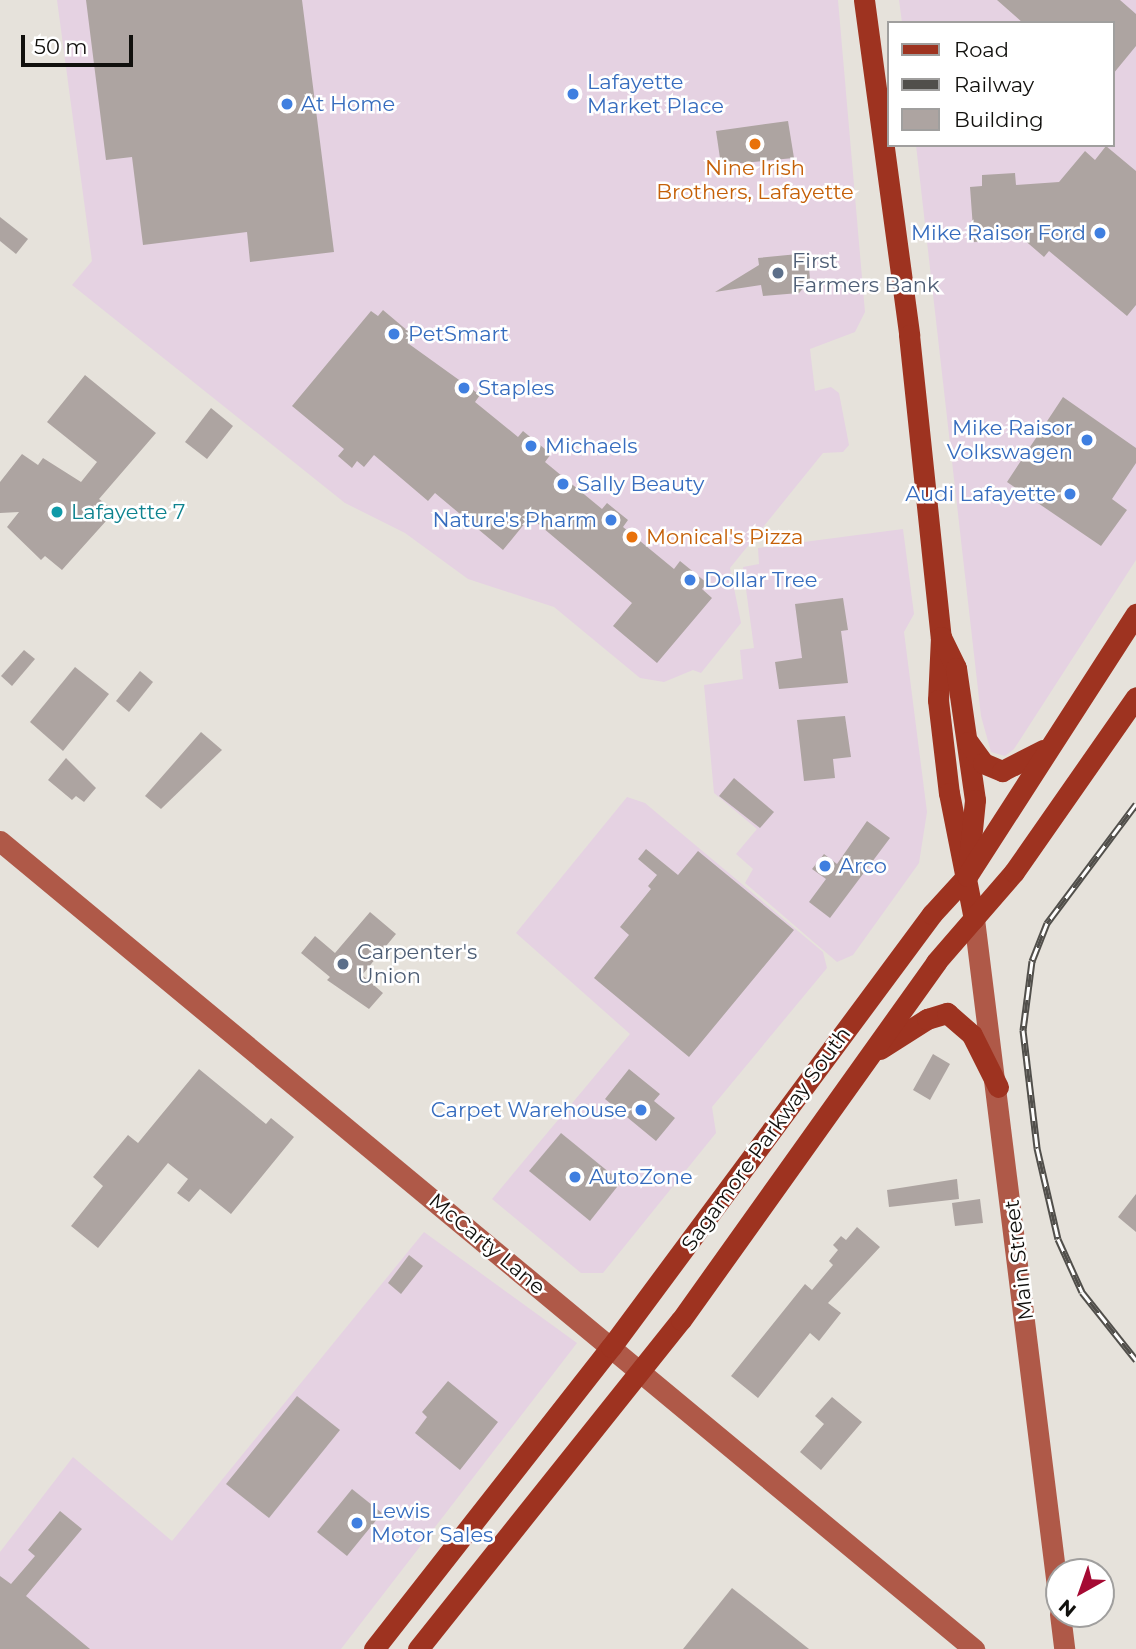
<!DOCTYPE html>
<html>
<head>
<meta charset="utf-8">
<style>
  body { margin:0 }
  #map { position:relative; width:1136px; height:1649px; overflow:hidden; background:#e6e2db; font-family:Montserrat,sans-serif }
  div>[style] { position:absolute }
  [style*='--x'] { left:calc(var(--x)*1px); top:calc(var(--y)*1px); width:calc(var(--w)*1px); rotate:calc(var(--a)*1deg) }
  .commercial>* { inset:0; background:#e5d2e2 }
  .building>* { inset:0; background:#ada4a1 }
  .secondary>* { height:21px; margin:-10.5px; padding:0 10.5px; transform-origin:10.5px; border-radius:10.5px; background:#af5948 }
  .primary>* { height:21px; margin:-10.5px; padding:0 10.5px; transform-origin:10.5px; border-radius:10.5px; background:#9e3320 }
  .rail>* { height:7px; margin-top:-3.5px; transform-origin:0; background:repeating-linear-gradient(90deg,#fff 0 13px,#514f4b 0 26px); box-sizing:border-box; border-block:2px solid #514f4b }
  .dots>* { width:19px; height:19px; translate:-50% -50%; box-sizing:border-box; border:4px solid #fff; border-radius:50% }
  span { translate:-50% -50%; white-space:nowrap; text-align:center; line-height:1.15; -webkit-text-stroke:5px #fff; paint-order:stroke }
  .shop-label { font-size:21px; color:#366cbe }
  .left { translate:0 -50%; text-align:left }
  .right { translate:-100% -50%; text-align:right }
  .food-label { font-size:21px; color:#c56008 }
  .service-label { font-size:21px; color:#4e5e75 }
  .culture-label { font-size:21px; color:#0d838f }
  .street-label { font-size:21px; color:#11100d }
  .legend { position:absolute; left:887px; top:21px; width:228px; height:126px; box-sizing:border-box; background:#fff; border:2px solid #a09f9e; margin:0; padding:9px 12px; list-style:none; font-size:21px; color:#11100d }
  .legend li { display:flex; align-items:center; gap:14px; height:35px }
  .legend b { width:35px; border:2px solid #a09f9e }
  .north { position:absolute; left:1045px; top:1558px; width:70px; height:70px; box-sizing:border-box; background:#fff; border:2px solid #a09f9e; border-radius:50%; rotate:220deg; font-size:19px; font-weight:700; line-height:28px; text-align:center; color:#11100d }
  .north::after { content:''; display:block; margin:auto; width:24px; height:32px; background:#a50a33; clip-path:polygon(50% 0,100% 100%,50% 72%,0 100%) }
  .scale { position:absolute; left:21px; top:35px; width:112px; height:32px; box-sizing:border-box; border:4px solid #11100d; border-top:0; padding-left:9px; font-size:21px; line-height:24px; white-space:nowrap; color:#11100d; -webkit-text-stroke:5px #fff; paint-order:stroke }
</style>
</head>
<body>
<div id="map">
  <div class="commercial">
    <i style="clip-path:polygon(57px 0,838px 0,865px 312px,855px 332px,810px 349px,815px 391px,831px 387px,839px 393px,849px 445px,843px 452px,823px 453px,730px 568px,741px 623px,701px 673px,693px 670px,664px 682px,640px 678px,554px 607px,468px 579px,405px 533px,345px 503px,72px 285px,92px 261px)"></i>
    <i style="clip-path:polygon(899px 0,1136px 0,1136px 560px,1014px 749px,1005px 756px,991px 752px,981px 716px,916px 145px,1113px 145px,1113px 23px,902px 23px)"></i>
    <i style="clip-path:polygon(903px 529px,914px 614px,904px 632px,927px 812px,919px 863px,853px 955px,837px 962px,745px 883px,753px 869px,736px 854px,757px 829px,714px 793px,704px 685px,743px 679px,740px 650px,754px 648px,743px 567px,759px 564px,758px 548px)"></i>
    <i style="clip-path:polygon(627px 797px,645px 803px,823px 952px,827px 968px,712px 1107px,716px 1133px,603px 1273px,581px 1273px,492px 1199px,630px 1034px,516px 933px)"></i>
    <i style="clip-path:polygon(424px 1232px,577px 1343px,341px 1649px,0 1649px,0 1552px,73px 1457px,172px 1541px)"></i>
  </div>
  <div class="building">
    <i style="clip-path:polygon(86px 0,302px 0,334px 252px,250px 262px,247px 232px,143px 245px,132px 157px,106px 160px)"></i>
    <i style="clip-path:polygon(997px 0,1120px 0,1136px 14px,1136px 46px,1113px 74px,1113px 23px,1023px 23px)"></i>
    <i style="clip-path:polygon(788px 121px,794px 158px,721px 165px,716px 131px)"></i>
    <i style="clip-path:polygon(1106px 146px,1136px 171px,1136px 305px,1127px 316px,1049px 251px,1044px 257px,1022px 238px,974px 242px,970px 187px,982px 186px,982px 175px,1015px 173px,1016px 185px,1059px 182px,1085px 151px,1095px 160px)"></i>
    <i style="clip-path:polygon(0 217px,28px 239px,16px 254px,0 241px)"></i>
    <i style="clip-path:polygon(808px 253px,810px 280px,799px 293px,763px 296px,761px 285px,715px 292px,759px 265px,758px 258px)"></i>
    <i style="clip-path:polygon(383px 310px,415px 337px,409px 344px,480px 395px,475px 402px,518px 437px,523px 431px,551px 454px,545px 462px,602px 509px,607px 503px,628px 520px,623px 527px,674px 569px,680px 561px,707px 583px,702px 589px,712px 598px,657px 663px,613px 626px,632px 603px,530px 517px,503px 550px,435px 493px,428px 501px,374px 455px,364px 467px,357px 461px,352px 468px,338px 456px,344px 449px,292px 406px,371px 311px,378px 316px)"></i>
    <i style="clip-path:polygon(85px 375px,156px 433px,99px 499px,115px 511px,62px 570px,45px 556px,41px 560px,7px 527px,19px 512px,0 513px,0 482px,22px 454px,38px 465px,43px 458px,81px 482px,97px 462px,47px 422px)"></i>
    <i style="clip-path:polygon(1063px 397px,1136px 448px,1136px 463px,1112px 499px,1127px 510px,1101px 546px,1007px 482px)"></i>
    <i style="clip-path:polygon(211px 408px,233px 426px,207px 459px,185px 442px)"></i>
    <i style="clip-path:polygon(843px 598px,848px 630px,841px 631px,848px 683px,779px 689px,775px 662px,802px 658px,795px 604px)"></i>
    <i style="clip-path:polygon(24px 650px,35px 659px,12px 686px,1px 676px)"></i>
    <i style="clip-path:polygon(75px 667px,109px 694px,63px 751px,30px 722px)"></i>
    <i style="clip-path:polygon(140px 671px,153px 682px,129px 712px,116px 701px)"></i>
    <i style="clip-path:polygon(845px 716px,851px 757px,833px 759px,835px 778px,804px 781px,797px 720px)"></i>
    <i style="clip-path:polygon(201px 732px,222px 750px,161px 809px,145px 796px)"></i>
    <i style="clip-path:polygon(66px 758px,96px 788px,84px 802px,76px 796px,72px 800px,48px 780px)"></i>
    <i style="clip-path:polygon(734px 778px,774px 812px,760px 828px,719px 796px)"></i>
    <i style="clip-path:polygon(867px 821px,890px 838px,830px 918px,809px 902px,826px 879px,812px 869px,824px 854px,837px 864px)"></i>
    <i style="clip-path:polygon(646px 849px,678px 875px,698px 851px,794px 930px,689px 1057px,594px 978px,629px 935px,620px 927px,651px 889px,648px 886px,657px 875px,638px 859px)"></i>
    <i style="clip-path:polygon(370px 912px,396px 934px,362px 975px,383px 993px,369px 1009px,327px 980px,330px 977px,301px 953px,315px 936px,335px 953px)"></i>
    <i style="clip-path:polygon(933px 1054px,950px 1064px,930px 1100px,913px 1090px)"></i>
    <i style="clip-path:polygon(199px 1069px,266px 1124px,271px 1118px,294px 1137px,231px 1214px,200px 1189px,189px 1202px,177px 1193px,188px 1179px,168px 1163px,98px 1248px,71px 1226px,103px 1186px,93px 1177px,128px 1135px,138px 1143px)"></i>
    <i style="clip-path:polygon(629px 1069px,660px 1094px,654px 1101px,675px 1118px,656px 1141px,605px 1099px)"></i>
    <i style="clip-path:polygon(561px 1133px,621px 1182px,590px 1221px,529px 1171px)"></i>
    <i style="clip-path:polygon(957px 1179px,959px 1199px,889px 1207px,887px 1190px)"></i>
    <i style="clip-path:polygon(1136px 1194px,1136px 1232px,1118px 1217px)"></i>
    <i style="clip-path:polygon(980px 1199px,983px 1223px,955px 1226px,952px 1203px)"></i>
    <i style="clip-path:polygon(857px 1227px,880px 1247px,828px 1303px,841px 1313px,819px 1341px,810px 1333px,758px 1398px,731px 1376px,805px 1284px,812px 1290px,833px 1265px,829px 1261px,838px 1250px,833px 1245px,841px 1236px,846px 1240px)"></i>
    <i style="clip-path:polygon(409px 1255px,423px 1266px,401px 1294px,388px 1283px)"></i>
    <i style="clip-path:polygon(448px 1381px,498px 1422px,460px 1470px,415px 1433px,427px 1417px,422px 1412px)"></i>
    <i style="clip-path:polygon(297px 1396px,340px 1430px,269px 1518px,226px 1484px)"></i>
    <i style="clip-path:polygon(832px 1397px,862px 1422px,821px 1470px,800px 1452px,824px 1424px,815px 1416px)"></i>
    <i style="clip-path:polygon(352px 1489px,382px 1513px,347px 1556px,317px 1532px)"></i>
    <i style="clip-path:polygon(60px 1511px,82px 1529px,26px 1596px,90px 1649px,0 1649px,0 1576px,11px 1584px,35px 1556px,28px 1550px)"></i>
    <i style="clip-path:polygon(732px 1588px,809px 1649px,683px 1649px)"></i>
  </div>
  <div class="secondary">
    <i style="--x:0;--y:841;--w:1266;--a:39.68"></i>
    <i style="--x:974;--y:919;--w:688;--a:82.91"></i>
    <i style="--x:1060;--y:1614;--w:35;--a:83"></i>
  </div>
  <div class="primary">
    <i style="--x:864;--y:0;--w:338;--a:82.3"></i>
    <i style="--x:909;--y:335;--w:304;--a:84"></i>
    <i style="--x:941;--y:637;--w:63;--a:92.7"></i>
    <i style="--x:938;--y:700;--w:94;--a:83.3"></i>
    <i style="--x:949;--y:793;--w:128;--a:78.8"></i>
    <i style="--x:941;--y:637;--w:34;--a:64"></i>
    <i style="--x:956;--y:668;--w:133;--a:81.8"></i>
    <i style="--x:975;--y:800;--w:60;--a:95.7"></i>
    <i style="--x:968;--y:742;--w:26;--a:54"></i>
    <i style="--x:983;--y:763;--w:21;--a:23"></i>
    <i style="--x:1002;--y:771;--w:46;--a:-27.1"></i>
    <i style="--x:880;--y:1049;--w:56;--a:-32.6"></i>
    <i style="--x:927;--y:1019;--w:21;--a:-17"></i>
    <i style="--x:947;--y:1013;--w:33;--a:41"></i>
    <i style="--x:972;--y:1035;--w:58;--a:63.4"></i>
    <i style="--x:374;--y:1649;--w:384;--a:-51.9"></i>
    <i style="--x:611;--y:1347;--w:539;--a:-53.45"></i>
    <i style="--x:932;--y:914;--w:52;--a:-47.4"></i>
    <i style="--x:967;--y:876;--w:312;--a:-57.2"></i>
    <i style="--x:418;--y:1649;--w:421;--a:-51.4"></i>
    <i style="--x:681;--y:1320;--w:440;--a:-54.5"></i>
    <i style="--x:936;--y:962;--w:119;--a:-49.1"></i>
    <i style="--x:1014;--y:872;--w:213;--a:-55.1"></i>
  </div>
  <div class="rail">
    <i style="--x:1136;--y:804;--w:149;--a:126.8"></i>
    <i style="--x:1047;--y:923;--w:41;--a:111.5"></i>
    <i style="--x:1032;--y:961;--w:70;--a:97.4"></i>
    <i style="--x:1023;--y:1030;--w:119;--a:83.2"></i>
    <i style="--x:1037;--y:1148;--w:93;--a:77"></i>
    <i style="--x:1058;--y:1239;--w:58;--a:65.6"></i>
    <i style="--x:1082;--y:1292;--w:87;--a:51.5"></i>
  </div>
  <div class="dots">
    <i style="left:573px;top:94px;background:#3f7fe0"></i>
    <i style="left:287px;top:104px;background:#3f7fe0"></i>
    <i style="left:755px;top:144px;background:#e8710a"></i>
    <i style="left:1100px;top:233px;background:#3f7fe0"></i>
    <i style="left:778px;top:273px;background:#5c6f8a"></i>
    <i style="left:394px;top:334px;background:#3f7fe0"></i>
    <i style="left:464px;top:388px;background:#3f7fe0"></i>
    <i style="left:1087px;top:440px;background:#3f7fe0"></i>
    <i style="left:531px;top:446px;background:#3f7fe0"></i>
    <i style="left:563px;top:484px;background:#3f7fe0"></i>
    <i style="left:1070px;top:494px;background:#3f7fe0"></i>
    <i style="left:57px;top:512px;background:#0f9aa8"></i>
    <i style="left:611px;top:520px;background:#3f7fe0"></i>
    <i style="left:632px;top:537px;background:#e8710a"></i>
    <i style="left:690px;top:580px;background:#3f7fe0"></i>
    <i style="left:825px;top:866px;background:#3f7fe0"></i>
    <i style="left:343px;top:964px;background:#5c6f8a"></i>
    <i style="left:641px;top:1110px;background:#3f7fe0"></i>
    <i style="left:575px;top:1177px;background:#3f7fe0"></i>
    <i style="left:357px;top:1523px;background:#3f7fe0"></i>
  </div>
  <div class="shop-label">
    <span class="left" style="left:587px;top:94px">Lafayette<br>Market Place</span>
    <span class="left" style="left:301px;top:104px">At Home</span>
    <span class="right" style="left:1086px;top:233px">Mike Raisor Ford</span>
    <span class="left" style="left:408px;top:334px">PetSmart</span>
    <span class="left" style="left:478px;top:388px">Staples</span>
    <span class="right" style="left:1073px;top:440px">Mike Raisor<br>Volkswagen</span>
    <span class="left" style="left:545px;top:446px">Michaels</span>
    <span class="left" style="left:577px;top:484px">Sally Beauty</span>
    <span class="right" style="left:1056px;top:494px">Audi Lafayette</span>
    <span class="right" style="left:597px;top:520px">Nature's Pharm</span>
    <span class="left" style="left:704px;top:580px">Dollar Tree</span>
    <span class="left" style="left:839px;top:866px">Arco</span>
    <span class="right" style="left:627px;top:1110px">Carpet Warehouse</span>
    <span class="left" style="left:589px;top:1177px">AutoZone</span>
    <span class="left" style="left:371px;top:1523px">Lewis<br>Motor Sales</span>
  </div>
  <div class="food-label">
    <span style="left:755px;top:180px">Nine Irish<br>Brothers, Lafayette</span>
    <span class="left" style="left:646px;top:537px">Monical's Pizza</span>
  </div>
  <div class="service-label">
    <span class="left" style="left:792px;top:273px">First<br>Farmers Bank</span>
    <span class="left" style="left:357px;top:964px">Carpenter's<br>Union</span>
  </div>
  <div class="culture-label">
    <span class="left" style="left:71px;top:512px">Lafayette 7</span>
  </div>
  <div class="street-label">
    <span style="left:766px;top:1139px;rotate:-54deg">Sagamore Parkway South</span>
    <span style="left:487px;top:1244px;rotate:40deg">McCarty Lane</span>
    <span style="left:1019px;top:1260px;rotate:-97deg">Main Street</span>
  </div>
  <ul class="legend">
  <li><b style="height:9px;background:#9e3320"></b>Road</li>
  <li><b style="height:9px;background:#514f4b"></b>Railway</li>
  <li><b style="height:19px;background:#ada4a1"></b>Building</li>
  </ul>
  <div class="north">N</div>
  <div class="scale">50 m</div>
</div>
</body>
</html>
